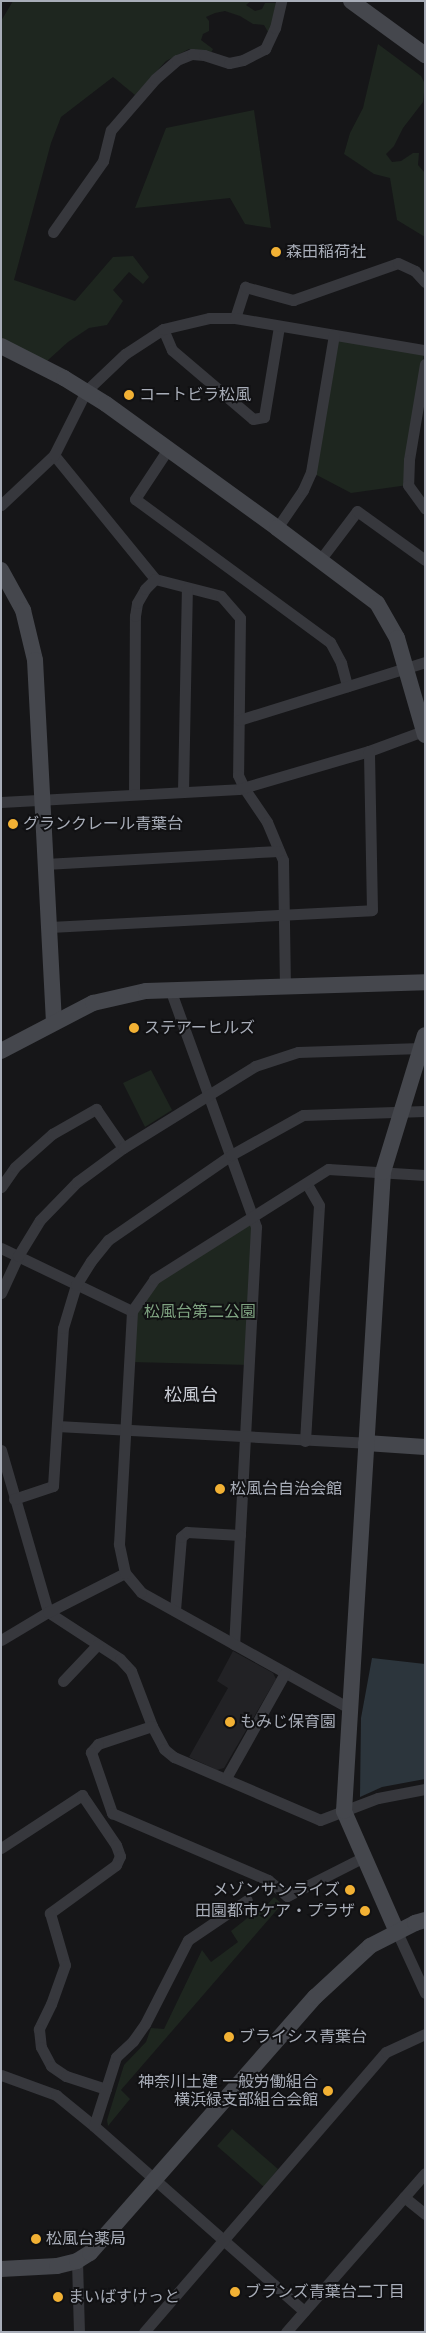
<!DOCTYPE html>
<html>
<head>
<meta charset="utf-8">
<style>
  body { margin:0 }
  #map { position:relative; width:426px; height:2333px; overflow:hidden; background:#161618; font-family:"Space Grotesk","Noto Sans JP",sans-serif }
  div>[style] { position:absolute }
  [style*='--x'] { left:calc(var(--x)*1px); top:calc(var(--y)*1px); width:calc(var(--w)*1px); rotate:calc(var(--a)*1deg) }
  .built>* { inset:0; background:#222225 }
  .green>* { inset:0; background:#1e261f }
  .water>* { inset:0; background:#2c353c }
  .street>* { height:11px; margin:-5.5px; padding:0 5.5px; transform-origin:5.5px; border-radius:5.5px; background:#37383d }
  .secondary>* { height:16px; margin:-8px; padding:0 8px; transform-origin:8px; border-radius:8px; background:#45474d }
  .dots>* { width:14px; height:14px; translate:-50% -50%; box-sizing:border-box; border:2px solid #111113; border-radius:50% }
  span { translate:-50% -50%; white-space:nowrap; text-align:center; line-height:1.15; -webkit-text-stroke:4px #111113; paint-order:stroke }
  .poi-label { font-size:16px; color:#a8adb8 }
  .left { translate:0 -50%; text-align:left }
  .right { translate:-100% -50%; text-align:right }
  .park-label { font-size:16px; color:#7fa381 }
  .neighbourhood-label { font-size:18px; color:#c9ccd4 }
  .frame { position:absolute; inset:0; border:2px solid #a8adb8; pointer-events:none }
</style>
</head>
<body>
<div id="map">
  <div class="built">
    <i style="clip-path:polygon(233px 1651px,273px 1673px,276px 1679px,224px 1768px,217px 1770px,189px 1757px,228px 1688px,217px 1681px)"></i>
  </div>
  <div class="green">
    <i style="clip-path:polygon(13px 1px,251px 1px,246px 5px,255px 11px,262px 9px,265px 3px,276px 3px,271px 29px,268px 32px,264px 25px,253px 24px,240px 16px,225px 11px,215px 13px,206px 17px,209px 21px,209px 31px,203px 34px,201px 40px,213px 49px,211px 53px,189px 49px,166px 61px,135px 95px,113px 77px,61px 117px,51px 143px,14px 280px,75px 301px,113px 257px,133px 256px,149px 277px,143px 284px,129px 272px,113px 290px,123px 301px,107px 325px,89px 328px,68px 342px,47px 361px,1px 341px,1px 21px)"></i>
    <i style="clip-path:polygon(378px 44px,421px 76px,425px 84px,423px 102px,403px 128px,394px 146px,386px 154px,392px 162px,401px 161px,413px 153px,419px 153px,418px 165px,425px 173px,425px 237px,397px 220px,390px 178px,374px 174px,344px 154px,350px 133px,363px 108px)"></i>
    <i style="clip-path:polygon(254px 110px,271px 228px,245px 224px,230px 198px,135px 208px,166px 128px)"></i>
    <i style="clip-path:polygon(334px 335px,424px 352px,408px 485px,351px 493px,311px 472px)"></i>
    <i style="clip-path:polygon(151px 1070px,172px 1110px,145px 1127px,123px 1083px)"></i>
    <i style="clip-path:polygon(253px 1217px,249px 1365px,131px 1362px,132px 1311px,154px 1279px)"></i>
    <i style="clip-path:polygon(274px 1897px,282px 1904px,121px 2090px,130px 2099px,108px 2126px,107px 2120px,124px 2065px,146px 2042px,151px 2028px,164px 2029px,202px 1950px,211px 1962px,238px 1942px,231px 1931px,259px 1909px,261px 1912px)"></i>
    <i style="clip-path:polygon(232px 2129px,278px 2169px,264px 2187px,217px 2146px)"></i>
  </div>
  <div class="water">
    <i style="clip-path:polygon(372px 1658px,425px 1664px,425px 1779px,382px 1787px,360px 1797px,361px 1718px)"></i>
  </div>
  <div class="street">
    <i style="--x:53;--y:232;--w:87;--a:-54.8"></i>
    <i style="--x:103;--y:161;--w:32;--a:-76"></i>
    <i style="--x:111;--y:130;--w:67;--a:-49.2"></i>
    <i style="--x:155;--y:79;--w:29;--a:-41"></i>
    <i style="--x:177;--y:60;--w:16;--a:-22"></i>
    <i style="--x:192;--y:54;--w:12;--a:5"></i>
    <i style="--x:204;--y:55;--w:26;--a:18"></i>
    <i style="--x:229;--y:63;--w:14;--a:-12"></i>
    <i style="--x:243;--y:60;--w:25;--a:-27"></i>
    <i style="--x:265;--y:49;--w:23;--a:-65"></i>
    <i style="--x:275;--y:28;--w:28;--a:-77"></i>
    <i style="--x:235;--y:318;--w:33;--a:-72"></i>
    <i style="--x:245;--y:287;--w:50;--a:15.2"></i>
    <i style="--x:293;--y:300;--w:111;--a:-19.4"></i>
    <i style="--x:398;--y:263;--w:19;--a:25"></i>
    <i style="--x:415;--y:271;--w:15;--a:48"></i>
    <i style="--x:163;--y:329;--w:23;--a:67"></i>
    <i style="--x:172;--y:350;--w:106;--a:40.4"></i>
    <i style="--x:253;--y:419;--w:11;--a:-10"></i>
    <i style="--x:264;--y:417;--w:92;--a:-80.6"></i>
    <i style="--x:425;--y:364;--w:97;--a:99.5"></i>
    <i style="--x:409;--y:460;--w:25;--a:92"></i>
    <i style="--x:408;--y:485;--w:29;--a:54"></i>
    <i style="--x:168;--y:449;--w:60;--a:123.4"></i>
    <i style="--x:135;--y:499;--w:242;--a:36.3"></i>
    <i style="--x:330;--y:642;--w:24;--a:62"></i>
    <i style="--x:341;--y:663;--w:24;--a:75"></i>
    <i style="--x:54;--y:455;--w:160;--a:50.8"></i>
    <i style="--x:155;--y:579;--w:68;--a:14.4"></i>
    <i style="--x:221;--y:596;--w:29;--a:49"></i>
    <i style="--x:240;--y:618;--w:157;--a:90.7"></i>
    <i style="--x:238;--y:775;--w:14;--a:65"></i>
    <i style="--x:244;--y:788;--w:41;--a:55.9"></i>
    <i style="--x:267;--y:822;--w:41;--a:67.2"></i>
    <i style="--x:283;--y:860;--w:125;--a:89.1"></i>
    <i style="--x:1;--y:505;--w:73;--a:-43.3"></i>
    <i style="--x:54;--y:455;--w:72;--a:-63.4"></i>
    <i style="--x:86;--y:391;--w:54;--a:-43.5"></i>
    <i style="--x:125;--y:354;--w:45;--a:-33.3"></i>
    <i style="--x:163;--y:329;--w:47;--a:-13.4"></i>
    <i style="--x:209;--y:318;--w:26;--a:0"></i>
    <i style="--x:235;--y:318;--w:193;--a:9.6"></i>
    <i style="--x:277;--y:528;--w:46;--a:-55.6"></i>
    <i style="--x:303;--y:490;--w:20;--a:-66"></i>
    <i style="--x:311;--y:472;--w:139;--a:-80.5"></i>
    <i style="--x:320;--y:560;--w:61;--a:-52.9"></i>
    <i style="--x:357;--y:511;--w:84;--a:35.8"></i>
    <i style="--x:239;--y:720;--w:195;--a:-17.3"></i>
    <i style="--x:183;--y:792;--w:204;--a:-88.9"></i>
    <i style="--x:134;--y:794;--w:178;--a:-89.7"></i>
    <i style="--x:135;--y:616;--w:13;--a:-81"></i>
    <i style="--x:137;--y:603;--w:16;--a:-60"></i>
    <i style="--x:145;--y:589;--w:14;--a:-45"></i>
    <i style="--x:1;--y:802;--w:238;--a:-3.1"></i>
    <i style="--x:239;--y:789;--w:135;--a:-16.3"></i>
    <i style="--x:369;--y:751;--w:58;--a:-20.3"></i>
    <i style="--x:45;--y:864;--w:234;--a:-3.2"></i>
    <i style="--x:50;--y:927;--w:322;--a:-3"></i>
    <i style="--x:372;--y:910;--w:159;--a:-91.1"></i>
    <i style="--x:170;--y:989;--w:253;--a:70.1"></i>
    <i style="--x:256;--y:1227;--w:418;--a:93"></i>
    <i style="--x:1;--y:1187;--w:24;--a:-55"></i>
    <i style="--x:15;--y:1167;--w:50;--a:-41.7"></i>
    <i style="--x:52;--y:1134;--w:51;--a:-29.6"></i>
    <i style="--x:96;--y:1109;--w:47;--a:55.3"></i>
    <i style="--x:1;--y:1248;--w:145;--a:25.7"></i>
    <i style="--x:1;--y:1293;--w:41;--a:-65.3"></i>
    <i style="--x:18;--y:1256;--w:42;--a:-58.6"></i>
    <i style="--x:40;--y:1220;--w:53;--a:-45.8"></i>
    <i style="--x:77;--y:1182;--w:57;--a:-36.5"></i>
    <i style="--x:123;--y:1148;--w:155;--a:-31.8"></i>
    <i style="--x:255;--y:1066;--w:45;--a:-18"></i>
    <i style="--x:298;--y:1052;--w:123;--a:-1.9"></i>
    <i style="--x:57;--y:1426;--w:309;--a:3.1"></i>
    <i style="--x:305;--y:1441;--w:236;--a:-86.6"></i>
    <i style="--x:319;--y:1205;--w:24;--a:-120"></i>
    <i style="--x:1;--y:1450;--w:169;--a:73.8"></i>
    <i style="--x:48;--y:1612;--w:86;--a:33.1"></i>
    <i style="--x:120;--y:1659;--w:16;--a:47"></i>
    <i style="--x:131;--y:1671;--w:59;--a:69.1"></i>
    <i style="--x:152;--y:1726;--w:26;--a:62"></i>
    <i style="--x:164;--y:1749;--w:13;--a:39"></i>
    <i style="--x:174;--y:1757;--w:159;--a:23.3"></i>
    <i style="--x:320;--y:1820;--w:62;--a:-20.8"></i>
    <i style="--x:378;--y:1798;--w:48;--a:-10.8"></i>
    <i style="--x:14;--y:1499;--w:41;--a:-18.4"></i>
    <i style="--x:53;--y:1486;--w:158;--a:-86.4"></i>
    <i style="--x:63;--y:1328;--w:45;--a:-73.2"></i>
    <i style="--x:76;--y:1285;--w:28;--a:-58"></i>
    <i style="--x:91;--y:1261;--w:27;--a:-51"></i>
    <i style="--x:108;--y:1240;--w:150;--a:-34.6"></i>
    <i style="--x:231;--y:1155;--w:82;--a:-29.1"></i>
    <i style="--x:303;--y:1115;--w:122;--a:-1.9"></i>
    <i style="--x:175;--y:1610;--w:73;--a:-85.3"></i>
    <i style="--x:181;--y:1537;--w:8;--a:-40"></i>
    <i style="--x:187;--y:1532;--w:53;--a:3.2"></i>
    <i style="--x:1;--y:1640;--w:55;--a:-30.8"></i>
    <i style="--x:48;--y:1612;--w:86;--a:-26.9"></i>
    <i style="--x:63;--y:1681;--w:50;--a:-46.6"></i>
    <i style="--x:349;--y:1708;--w:238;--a:-150.9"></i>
    <i style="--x:141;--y:1592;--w:25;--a:-130"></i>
    <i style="--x:125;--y:1573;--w:30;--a:-102"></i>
    <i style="--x:119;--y:1544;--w:233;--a:-86.8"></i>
    <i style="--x:132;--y:1311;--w:39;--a:-55"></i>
    <i style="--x:154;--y:1279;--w:206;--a:-32.3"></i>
    <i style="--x:328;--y:1169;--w:97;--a:3.5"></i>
    <i style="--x:152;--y:1726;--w:57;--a:161.6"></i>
    <i style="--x:98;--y:1744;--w:11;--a:131"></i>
    <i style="--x:91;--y:1752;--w:65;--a:71"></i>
    <i style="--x:112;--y:1813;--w:170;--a:23.2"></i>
    <i style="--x:268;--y:1880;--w:25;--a:40"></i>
    <i style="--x:287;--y:1896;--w:86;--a:-26.9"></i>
    <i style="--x:226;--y:1778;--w:120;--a:-60.7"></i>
    <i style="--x:1;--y:1848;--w:97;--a:-33.2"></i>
    <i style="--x:82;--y:1795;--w:60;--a:55.8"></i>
    <i style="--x:116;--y:1845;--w:12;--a:70"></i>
    <i style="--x:120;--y:1856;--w:10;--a:114"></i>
    <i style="--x:116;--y:1865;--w:82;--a:144"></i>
    <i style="--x:50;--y:1913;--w:54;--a:73.9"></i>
    <i style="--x:65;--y:1965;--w:41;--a:109.7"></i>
    <i style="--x:51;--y:2004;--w:28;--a:116"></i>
    <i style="--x:39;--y:2029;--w:18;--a:84"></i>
    <i style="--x:41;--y:2047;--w:21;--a:62"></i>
    <i style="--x:51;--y:2066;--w:18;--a:34"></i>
    <i style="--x:66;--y:2076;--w:42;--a:18"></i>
    <i style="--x:397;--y:1932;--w:67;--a:65.3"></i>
    <i style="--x:1;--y:2075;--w:59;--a:20"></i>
    <i style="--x:56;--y:2095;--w:49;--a:39.2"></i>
    <i style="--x:94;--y:2126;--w:280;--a:41.4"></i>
    <i style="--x:94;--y:2126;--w:72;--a:-72.3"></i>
    <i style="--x:116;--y:2057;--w:23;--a:-43"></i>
    <i style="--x:133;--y:2041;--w:21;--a:-55"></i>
    <i style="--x:145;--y:2024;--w:94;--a:-62.9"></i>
    <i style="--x:188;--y:1940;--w:71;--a:-34.1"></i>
    <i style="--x:404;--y:2197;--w:27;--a:39"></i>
    <i style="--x:77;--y:2261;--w:71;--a:88.4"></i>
    <i style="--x:144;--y:2332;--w:370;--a:-49.2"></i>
    <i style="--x:386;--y:2052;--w:43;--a:-24.8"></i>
    <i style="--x:286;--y:2332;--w:211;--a:-48.8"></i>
  </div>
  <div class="secondary">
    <i style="--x:351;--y:1;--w:92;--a:36.1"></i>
    <i style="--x:1;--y:346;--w:71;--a:26.9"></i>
    <i style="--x:64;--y:378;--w:49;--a:31.8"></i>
    <i style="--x:106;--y:404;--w:211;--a:35.9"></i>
    <i style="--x:277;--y:528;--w:125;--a:36.9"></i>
    <i style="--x:377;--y:603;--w:40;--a:60.3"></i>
    <i style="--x:397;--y:638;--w:101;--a:73.9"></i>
    <i style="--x:1;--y:570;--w:46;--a:61.2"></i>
    <i style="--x:23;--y:610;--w:51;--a:76.5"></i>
    <i style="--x:35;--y:660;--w:362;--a:87"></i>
    <i style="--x:1;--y:1051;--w:104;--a:-27.6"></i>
    <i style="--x:93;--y:1003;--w:54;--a:-12.8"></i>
    <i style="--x:146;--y:991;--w:279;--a:-1.8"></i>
    <i style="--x:366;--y:1443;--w:59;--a:3.9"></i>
    <i style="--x:397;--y:1932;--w:132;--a:-113.7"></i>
    <i style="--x:344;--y:1811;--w:640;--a:-86.51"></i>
    <i style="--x:383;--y:1172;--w:143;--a:-73"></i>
    <i style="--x:1;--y:2269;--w:56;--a:-3.1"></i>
    <i style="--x:57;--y:2266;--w:21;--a:-14"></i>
    <i style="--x:77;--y:2261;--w:15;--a:-32"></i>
    <i style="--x:90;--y:2253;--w:341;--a:-48.7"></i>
    <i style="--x:315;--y:1997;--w:75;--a:-42.8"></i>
    <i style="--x:370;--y:1946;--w:51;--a:-27.1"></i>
    <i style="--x:415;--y:1923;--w:10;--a:-17"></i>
  </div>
  <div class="dots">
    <i style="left:276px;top:252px;background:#f2b134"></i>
    <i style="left:129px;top:395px;background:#f2b134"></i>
    <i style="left:13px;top:824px;background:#f2b134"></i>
    <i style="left:134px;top:1028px;background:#f2b134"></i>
    <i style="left:220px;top:1489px;background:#f2b134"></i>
    <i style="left:230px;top:1722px;background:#f2b134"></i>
    <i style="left:350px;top:1890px;background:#f2b134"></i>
    <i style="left:365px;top:1911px;background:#f2b134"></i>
    <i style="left:229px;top:2037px;background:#f2b134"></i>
    <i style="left:328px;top:2091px;background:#f2b134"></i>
    <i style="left:36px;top:2239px;background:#f2b134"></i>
    <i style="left:235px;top:2292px;background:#f2b134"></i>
    <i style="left:58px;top:2297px;background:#f2b134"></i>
  </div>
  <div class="poi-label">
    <span class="left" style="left:286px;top:252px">森田稲荷社</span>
    <span class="left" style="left:139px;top:395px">コートビラ松風</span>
    <span class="left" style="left:23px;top:824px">グランクレール青葉台</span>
    <span class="left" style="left:144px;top:1028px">ステアーヒルズ</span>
    <span class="left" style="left:230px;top:1489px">松風台自治会館</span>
    <span class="left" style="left:240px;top:1722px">もみじ保育園</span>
    <span class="right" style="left:340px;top:1890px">メゾンサンライズ</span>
    <span class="right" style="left:355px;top:1911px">田園都市ケア・プラザ</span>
    <span class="left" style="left:239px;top:2037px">ブライシス青葉台</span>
    <span class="right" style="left:318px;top:2091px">神奈川土建 一般労働組合<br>横浜緑支部組合会館</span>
    <span class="left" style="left:46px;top:2239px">松風台薬局</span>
    <span class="left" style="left:245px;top:2292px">ブランズ青葉台二丁目</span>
    <span class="left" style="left:68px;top:2297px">まいばすけっと</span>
  </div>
  <div class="park-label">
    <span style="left:200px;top:1312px">松風台第二公園</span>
  </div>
  <div class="neighbourhood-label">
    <span style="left:191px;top:1395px">松風台</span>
  </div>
  <div class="frame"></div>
</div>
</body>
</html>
